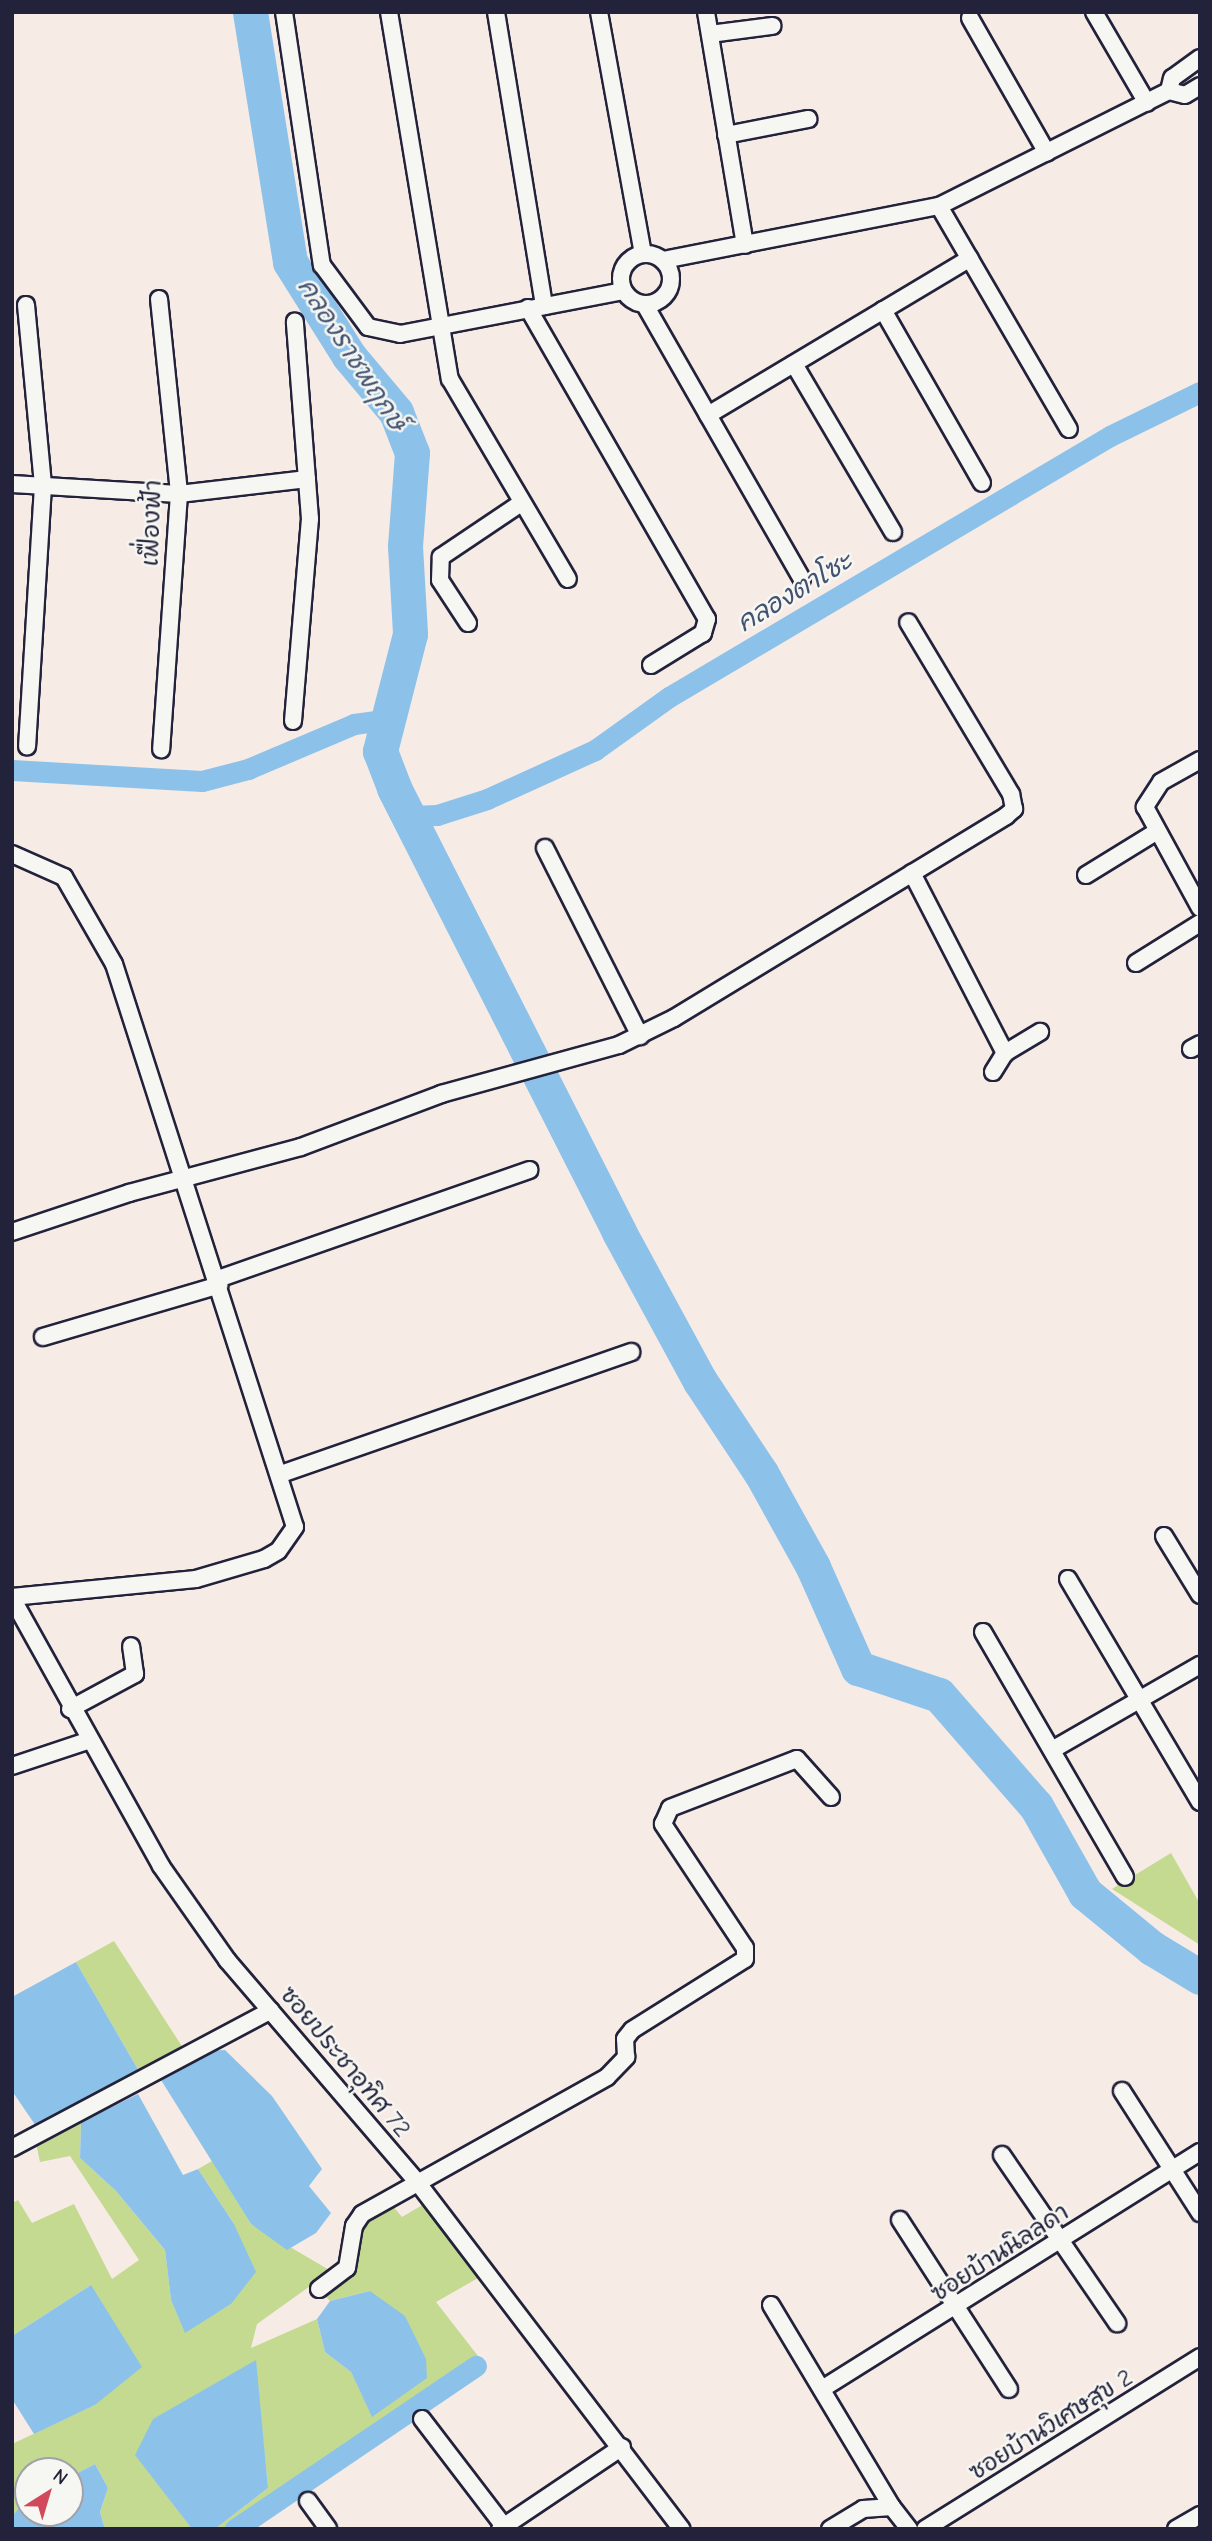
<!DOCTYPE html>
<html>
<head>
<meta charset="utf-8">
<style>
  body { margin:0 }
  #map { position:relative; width:1212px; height:2541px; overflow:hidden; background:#f7ebe6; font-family:"Comic Neue","Playpen Sans Thai",sans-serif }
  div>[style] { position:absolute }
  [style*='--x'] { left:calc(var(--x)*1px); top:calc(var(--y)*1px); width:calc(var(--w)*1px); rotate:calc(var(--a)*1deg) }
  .green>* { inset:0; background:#c4da90 }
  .water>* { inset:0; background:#8cc2ea }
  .canal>* { height:21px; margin:-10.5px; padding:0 10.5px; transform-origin:10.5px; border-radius:10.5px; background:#8cc2ea }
  .river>* { height:35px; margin:-17.5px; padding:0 17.5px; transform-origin:17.5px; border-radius:17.5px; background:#8cc2ea }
  .roads { filter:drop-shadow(2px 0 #22223b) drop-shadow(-2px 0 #22223b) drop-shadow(0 2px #22223b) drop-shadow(0 -2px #22223b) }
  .street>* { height:16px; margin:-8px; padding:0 8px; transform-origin:8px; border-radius:8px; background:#f6f6f2 }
  .street>.ring { margin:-8px; padding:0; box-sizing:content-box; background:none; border:16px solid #f6f6f2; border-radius:50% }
  span { translate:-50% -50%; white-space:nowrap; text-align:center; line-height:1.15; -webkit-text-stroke:5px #f6f6f2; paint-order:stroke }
  .street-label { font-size:24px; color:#22223b }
  .water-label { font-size:26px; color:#425270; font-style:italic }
  .frame { position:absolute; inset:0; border:14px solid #22223b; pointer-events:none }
  .north { position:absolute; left:14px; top:2457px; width:70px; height:70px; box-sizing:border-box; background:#f6f6f2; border:2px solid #a1a1a9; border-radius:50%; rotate:37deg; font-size:19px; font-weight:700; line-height:28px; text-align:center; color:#22223b }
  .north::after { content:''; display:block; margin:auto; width:24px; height:32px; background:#d1495b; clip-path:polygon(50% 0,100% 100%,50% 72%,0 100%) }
</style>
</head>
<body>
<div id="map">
  <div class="green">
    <i style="clip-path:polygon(1171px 1853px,1200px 1904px,1200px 1945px,1112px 1889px)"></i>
    <i style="clip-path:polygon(114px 1941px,185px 2051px,140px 2073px,76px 1962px)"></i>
    <i style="clip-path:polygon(evenodd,81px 2122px,80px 2158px,116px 2191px,165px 2250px,171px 2300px,185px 2332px,231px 2304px,234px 2224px,198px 2169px,212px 2161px,251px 2224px,336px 2274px,383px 2194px,402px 2217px,424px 2204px,478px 2278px,436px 2302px,485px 2365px,247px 2529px,215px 2529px,268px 2488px,255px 2361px,136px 2455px,192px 2529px,105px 2529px,100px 2512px,108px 2488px,95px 2464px,70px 2477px,70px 2471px,28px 2471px,28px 2498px,12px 2516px,12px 2444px,95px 2405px,91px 2285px,12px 2336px,12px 2203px,18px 2200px,32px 2223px,74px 2204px,112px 2279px,139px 2260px,70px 2156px,40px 2162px,36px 2143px,81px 2122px,313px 2284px,330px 2301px,370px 2291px,372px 2416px,351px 2372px,325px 2352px,317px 2319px,251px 2348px,257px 2324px,313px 2284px)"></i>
  </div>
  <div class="water">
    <i style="clip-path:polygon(76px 1962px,140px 2073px,36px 2126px,12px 2091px,12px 1997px)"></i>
    <i style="clip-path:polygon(225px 2050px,272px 2096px,322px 2169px,309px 2186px,331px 2213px,316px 2233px,287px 2250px,251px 2224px,161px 2080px,207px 2051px)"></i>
    <i style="clip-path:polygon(138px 2094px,183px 2175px,198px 2169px,234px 2224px,256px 2272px,231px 2304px,185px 2333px,171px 2300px,165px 2250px,116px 2191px,80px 2158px,81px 2122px)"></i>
    <i style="clip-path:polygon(91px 2285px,142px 2367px,95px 2405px,34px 2434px,12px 2399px,12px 2336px)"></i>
    <i style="clip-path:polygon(370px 2291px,405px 2316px,426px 2359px,427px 2378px,372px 2417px,351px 2372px,325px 2352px,317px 2319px,330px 2301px)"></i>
    <i style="clip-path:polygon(256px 2360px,268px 2488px,215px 2529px,192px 2529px,135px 2455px,153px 2419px)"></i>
    <i style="clip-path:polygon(95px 2464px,108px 2488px,100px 2512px,105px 2529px,12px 2529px,12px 2516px,28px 2498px,28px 2513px,70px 2513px,70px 2477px)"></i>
  </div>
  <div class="canal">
    <i style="--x:12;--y:770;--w:190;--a:3.3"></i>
    <i style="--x:202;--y:781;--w:48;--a:-14.6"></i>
    <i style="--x:248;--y:769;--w:115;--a:-23"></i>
    <i style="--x:354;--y:724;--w:37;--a:-8"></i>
    <i style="--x:411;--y:816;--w:26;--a:-2"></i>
    <i style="--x:437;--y:815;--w:52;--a:-17.7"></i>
    <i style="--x:487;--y:799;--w:119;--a:-24.4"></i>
    <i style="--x:595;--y:750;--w:91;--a:-35.6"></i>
    <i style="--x:669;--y:697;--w:512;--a:-30.62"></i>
    <i style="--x:1110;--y:436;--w:100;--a:-26.1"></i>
    <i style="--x:235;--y:2529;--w:291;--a:-34.1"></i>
  </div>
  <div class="river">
    <i style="--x:250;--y:12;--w:253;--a:80.9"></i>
    <i style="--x:290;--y:262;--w:111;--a:57.9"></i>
    <i style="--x:349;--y:356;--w:73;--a:50"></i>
    <i style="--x:396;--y:412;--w:44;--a:68.7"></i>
    <i style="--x:412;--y:453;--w:93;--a:94.3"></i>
    <i style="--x:405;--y:546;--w:88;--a:86.7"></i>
    <i style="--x:410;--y:634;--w:121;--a:104.4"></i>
    <i style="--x:380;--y:751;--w:40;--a:69"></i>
    <i style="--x:394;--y:788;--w:498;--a:63.1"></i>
    <i style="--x:619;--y:1232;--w:170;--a:61.5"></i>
    <i style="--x:700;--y:1381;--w:110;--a:56.5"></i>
    <i style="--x:761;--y:1473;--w:107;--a:61"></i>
    <i style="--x:813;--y:1567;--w:111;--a:66"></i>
    <i style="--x:858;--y:1668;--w:85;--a:18.4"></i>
    <i style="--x:939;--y:1695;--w:147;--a:48.9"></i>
    <i style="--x:1036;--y:1806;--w:100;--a:60.6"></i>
    <i style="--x:1085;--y:1893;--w:87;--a:39.4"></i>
    <i style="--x:1152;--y:1948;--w:56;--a:31.1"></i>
  </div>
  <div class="roads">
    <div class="street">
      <i style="--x:284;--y:12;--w:256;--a:81.5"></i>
      <i style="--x:322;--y:265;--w:77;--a:53.4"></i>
      <i style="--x:368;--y:327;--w:33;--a:12"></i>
      <i style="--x:400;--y:334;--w:228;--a:-10.9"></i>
      <i style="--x:389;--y:12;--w:372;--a:80.6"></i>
      <i style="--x:450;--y:379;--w:232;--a:59.5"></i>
      <i style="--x:496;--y:12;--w:298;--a:80.7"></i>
      <i style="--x:599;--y:12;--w:246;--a:79.7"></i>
      <i style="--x:706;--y:12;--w:236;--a:80.5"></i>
      <i style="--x:1094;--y:12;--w:105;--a:59.8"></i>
      <i style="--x:970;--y:18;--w:155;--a:60.3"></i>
      <i style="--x:710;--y:34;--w:63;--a:-7.4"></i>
      <i style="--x:1200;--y:58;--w:34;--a:144"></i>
      <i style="--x:1172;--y:78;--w:13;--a:103"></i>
      <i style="--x:1169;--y:91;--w:16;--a:14"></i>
      <i style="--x:1185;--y:95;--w:17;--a:-31"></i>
      <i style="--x:726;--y:135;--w:84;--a:-11"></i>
      <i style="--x:939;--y:206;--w:258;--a:59.8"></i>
      <i class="ring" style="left:621px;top:254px;width:34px;height:34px"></i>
      <i style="--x:663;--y:260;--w:281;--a:-11.1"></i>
      <i style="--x:939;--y:206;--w:257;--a:-26.6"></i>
      <i style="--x:159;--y:299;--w:196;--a:84.1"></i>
      <i style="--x:179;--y:494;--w:256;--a:94"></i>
      <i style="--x:26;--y:305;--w:182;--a:84.6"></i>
      <i style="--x:43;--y:486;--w:261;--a:93.5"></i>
      <i style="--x:645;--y:305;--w:316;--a:60.2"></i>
      <i style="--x:528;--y:308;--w:359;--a:60.1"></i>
      <i style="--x:707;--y:619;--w:15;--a:106"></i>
      <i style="--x:703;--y:633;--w:61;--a:148.4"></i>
      <i style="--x:883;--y:310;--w:199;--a:60.2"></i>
      <i style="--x:794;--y:364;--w:195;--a:59.5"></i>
      <i style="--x:708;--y:415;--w:305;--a:-30.9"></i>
      <i style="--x:12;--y:484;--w:167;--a:3.4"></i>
      <i style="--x:179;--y:494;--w:129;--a:-6.7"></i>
      <i style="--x:468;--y:623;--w:51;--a:-123.1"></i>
      <i style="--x:440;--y:580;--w:23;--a:-88"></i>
      <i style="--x:441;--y:557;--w:97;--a:-34"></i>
      <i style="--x:293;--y:721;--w:203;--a:-85.2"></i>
      <i style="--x:310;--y:519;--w:198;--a:-94.4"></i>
      <i style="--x:1200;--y:760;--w:45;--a:150.6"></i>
      <i style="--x:1161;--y:782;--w:30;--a:123"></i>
      <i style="--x:1145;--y:807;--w:115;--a:61.4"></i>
      <i style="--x:545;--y:848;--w:211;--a:63.2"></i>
      <i style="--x:12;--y:854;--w:57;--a:23.9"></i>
      <i style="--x:64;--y:877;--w:100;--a:60.1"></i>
      <i style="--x:114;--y:964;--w:591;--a:72.18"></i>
      <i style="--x:295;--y:1527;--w:29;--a:125"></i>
      <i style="--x:278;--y:1551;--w:16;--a:150"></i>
      <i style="--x:264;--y:1559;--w:71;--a:163.6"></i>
      <i style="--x:196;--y:1579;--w:185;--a:174.4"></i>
      <i style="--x:912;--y:873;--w:203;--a:62.7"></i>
      <i style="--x:1086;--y:875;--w:82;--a:-31.6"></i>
      <i style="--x:1136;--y:963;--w:75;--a:-32"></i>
      <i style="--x:1191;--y:1049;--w:10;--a:-29"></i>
      <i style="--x:993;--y:1072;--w:22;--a:-58"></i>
      <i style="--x:1005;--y:1053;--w:41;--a:-31"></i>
      <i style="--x:12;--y:1232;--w:123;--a:-18.4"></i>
      <i style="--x:129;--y:1193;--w:178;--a:-15"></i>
      <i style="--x:301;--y:1147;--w:150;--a:-20.7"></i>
      <i style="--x:441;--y:1094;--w:185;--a:-15.4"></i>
      <i style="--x:619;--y:1045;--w:61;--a:-26.1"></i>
      <i style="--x:674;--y:1018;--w:389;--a:-31.3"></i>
      <i style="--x:1006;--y:816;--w:11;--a:-41"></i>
      <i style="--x:1014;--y:809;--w:15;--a:-101"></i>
      <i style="--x:1011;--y:794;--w:200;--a:-120.9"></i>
      <i style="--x:218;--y:1279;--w:330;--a:-19.3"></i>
      <i style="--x:43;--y:1337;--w:184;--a:-16.4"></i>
      <i style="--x:281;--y:1474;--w:371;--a:-19.2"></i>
      <i style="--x:1164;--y:1536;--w:69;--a:58.6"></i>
      <i style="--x:1068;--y:1579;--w:259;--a:59.4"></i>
      <i style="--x:12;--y:1598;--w:307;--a:60.9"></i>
      <i style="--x:161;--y:1866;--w:115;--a:54.9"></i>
      <i style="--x:227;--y:1960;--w:294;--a:49.4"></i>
      <i style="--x:418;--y:2183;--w:435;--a:52.7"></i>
      <i style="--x:983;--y:1632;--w:283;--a:59.9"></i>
      <i style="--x:70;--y:1709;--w:74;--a:-28.3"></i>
      <i style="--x:135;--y:1674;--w:28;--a:-98"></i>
      <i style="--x:1052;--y:1750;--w:171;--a:-29.9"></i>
      <i style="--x:12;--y:1766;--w:82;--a:-18.4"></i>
      <i style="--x:1122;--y:2091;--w:145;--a:57.4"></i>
      <i style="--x:12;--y:2148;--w:293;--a:-28"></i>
      <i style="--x:1002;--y:2155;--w:204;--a:55.6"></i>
      <i style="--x:900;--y:2220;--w:201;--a:57.2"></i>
      <i style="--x:319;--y:2289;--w:35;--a:-37"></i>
      <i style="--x:347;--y:2268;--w:43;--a:-80.5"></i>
      <i style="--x:354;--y:2226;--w:14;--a:-56"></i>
      <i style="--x:362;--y:2214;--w:281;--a:-29.2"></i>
      <i style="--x:607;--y:2077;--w:28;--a:-46"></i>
      <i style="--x:626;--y:2057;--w:18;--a:-93"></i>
      <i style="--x:625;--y:2039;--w:11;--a:-52"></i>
      <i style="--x:632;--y:2030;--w:133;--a:-32.1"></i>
      <i style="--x:745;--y:1959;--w:11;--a:-90"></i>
      <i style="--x:745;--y:1948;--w:149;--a:-123.5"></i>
      <i style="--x:663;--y:1824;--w:17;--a:-66"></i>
      <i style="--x:670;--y:1808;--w:136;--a:-21.1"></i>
      <i style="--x:797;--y:1759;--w:51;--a:48.2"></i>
      <i style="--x:771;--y:2305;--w:235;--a:59.1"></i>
      <i style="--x:822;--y:2389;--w:446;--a:-32.1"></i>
      <i style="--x:422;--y:2419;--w:138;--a:52.6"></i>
      <i style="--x:308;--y:2501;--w:34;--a:54"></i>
      <i style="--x:500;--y:2529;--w:147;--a:-33.9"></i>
      <i style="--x:830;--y:2529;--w:39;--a:-31"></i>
      <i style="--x:863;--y:2509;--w:29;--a:-4"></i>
      <i style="--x:892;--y:2507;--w:28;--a:52"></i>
      <i style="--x:925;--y:2529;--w:324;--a:-32"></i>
      <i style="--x:1176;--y:2529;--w:28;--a:-30"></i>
    </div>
  </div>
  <div class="street-label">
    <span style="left:152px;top:523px;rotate:-88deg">เฟื่องฟ้า</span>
    <span style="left:345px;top:2062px;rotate:50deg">ซอยประชาอุทิศ 72</span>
    <span style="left:1000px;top:2253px;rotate:-33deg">ซอยบ้านนิลลดา</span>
    <span style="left:1051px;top:2425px;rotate:-32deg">ซอยบ้านวิเศษสุข 2</span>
  </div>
  <div class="water-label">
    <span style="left:351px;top:355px;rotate:57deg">คลองราชพฤกษ์</span>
    <span style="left:795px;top:593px;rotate:-31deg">คลองตาโซะ</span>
  </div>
  <div class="frame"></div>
  <div class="north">N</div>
</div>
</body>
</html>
